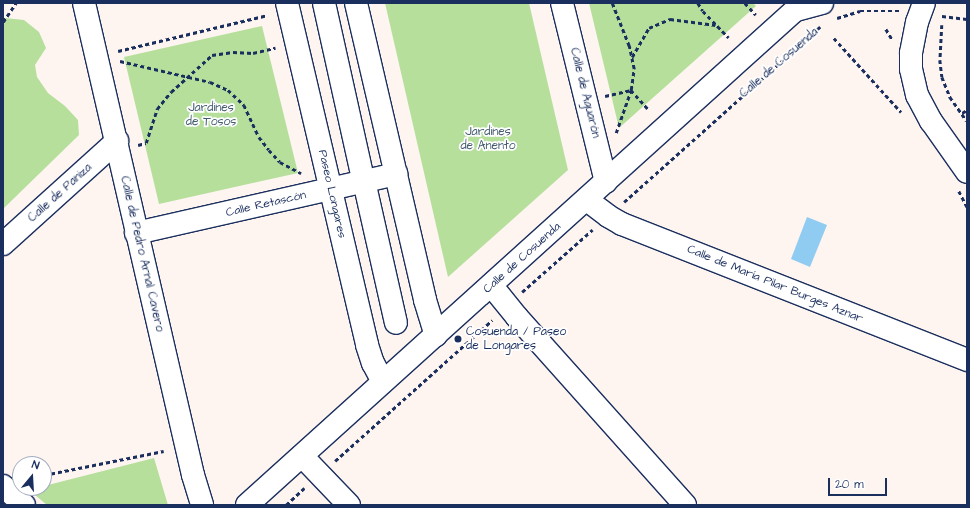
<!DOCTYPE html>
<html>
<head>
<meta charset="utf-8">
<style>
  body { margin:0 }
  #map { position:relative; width:970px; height:508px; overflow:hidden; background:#fef5f1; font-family:"Architects Daughter",sans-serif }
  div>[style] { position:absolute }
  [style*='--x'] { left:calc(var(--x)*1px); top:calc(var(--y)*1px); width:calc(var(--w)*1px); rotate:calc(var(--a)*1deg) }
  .green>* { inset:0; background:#b6df9c }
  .water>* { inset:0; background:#90ccf1 }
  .path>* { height:2.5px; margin-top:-1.25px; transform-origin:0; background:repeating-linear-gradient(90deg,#1b2f5e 0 4px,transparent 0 7px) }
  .roads { filter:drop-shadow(1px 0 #1b2f5e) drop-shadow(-1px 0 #1b2f5e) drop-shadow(0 1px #1b2f5e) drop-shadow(0 -1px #1b2f5e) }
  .minor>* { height:22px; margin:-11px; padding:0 11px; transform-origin:11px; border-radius:11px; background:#fff }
  .dots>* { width:11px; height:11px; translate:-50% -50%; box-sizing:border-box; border:2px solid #fff; border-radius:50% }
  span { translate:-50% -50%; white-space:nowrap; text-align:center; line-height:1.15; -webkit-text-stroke:3.5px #fff; paint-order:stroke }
  .street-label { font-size:12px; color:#1b2f5e }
  .park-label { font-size:12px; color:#425b6e }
  .poi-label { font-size:12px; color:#1b2f5e }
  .left { translate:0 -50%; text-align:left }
  .frame { position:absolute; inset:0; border:4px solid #1b2f5e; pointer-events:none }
  .north { position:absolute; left:12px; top:456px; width:40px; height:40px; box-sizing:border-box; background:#fff; border:1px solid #a4acbf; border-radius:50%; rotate:18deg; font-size:11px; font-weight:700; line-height:16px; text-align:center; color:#1b2f5e }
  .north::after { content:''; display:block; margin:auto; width:14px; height:18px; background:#1b2f5e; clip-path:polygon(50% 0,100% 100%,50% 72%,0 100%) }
  .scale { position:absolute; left:828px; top:478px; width:59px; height:18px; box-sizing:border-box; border:2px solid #1b2f5e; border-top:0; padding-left:5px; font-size:12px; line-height:14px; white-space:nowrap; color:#1b2f5e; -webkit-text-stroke:3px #fff; paint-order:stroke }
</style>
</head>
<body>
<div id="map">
  <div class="green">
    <i style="clip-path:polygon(385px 3px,529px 3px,568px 170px,448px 277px)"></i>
    <i style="clip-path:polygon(589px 3px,753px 3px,756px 6px,619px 128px)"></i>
    <i style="clip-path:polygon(5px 18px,24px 20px,39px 32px,46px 48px,35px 65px,37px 77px,48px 93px,65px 106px,78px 120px,79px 135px,3px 209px,3px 22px)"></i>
    <i style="clip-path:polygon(262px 26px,298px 173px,159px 204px,124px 57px)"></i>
    <i style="clip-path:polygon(154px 458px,168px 505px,47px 505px,29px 490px,44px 488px,44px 486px)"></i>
  </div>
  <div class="water">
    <i style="clip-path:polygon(807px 217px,827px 225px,810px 267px,791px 259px)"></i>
  </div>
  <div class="path">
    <i style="--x:698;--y:3;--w:9;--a:58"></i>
    <i style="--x:703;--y:11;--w:37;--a:46"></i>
    <i style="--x:745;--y:3;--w:16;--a:47"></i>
    <i style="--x:942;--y:16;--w:25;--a:7"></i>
    <i style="--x:837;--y:18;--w:24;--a:-17"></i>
    <i style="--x:860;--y:11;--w:39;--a:0"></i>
    <i style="--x:3;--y:22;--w:23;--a:-56"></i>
    <i style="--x:942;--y:25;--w:35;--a:93"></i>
    <i style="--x:940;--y:60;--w:17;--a:83"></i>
    <i style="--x:942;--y:77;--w:22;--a:68"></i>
    <i style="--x:950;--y:97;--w:29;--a:55"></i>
    <i style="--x:886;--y:29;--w:12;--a:59"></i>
    <i style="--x:834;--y:38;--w:100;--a:47.8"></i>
    <i style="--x:118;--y:51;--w:154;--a:-13.5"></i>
    <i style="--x:632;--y:57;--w:34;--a:-60"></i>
    <i style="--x:649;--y:28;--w:23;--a:-23"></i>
    <i style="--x:670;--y:19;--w:46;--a:7.4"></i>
    <i style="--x:120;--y:61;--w:92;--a:13.1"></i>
    <i style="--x:210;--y:82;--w:20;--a:24"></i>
    <i style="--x:228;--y:90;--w:22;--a:43"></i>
    <i style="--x:244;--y:105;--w:35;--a:65"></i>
    <i style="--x:259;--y:137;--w:16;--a:52"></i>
    <i style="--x:269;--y:150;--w:16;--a:47"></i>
    <i style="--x:280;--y:162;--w:24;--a:28"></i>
    <i style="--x:605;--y:96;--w:27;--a:-13"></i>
    <i style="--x:631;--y:90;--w:21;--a:-82"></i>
    <i style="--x:634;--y:69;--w:24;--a:-102"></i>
    <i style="--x:629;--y:46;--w:46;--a:-111.6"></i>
    <i style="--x:962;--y:113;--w:6;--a:-31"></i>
    <i style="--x:616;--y:133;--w:46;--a:-70.8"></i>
    <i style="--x:631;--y:90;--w:25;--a:48"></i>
    <i style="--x:138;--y:145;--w:8;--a:-14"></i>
    <i style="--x:146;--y:143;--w:36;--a:-72"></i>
    <i style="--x:157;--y:109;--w:22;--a:-51"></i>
    <i style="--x:171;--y:92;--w:55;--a:-42.1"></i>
    <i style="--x:212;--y:55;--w:21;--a:-8"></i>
    <i style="--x:233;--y:52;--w:20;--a:3"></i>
    <i style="--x:253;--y:53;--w:23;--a:-13"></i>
    <i style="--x:959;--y:191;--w:18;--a:63"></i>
    <i style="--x:624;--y:202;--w:263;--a:-41.8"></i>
    <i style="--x:522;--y:292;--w:94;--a:-41.5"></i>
    <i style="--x:335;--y:461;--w:211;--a:-41.9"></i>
    <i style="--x:44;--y:475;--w:122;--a:-11.3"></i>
    <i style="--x:286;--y:505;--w:25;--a:-43"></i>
  </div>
  <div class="roads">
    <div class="minor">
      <i style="--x:84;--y:3;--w:484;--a:77"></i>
      <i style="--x:193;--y:475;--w:31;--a:73"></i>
      <i style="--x:287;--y:3;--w:351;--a:76.8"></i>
      <i style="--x:367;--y:345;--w:19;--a:72"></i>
      <i style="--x:373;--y:363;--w:21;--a:62"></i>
      <i style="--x:324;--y:3;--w:171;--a:77.5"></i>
      <i style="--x:356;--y:3;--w:305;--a:76.9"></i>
      <i style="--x:425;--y:300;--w:37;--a:73"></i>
      <i style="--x:562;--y:3;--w:184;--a:76.2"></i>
      <i style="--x:924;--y:3;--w:20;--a:110"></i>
      <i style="--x:917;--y:22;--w:32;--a:101"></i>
      <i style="--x:911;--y:53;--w:16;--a:90"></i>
      <i style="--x:911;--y:69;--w:27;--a:77"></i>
      <i style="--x:917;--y:95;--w:30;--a:62"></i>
      <i style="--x:931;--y:121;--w:62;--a:54.8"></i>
      <i style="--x:796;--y:10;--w:27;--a:-15"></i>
      <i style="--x:366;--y:190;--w:136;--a:77.3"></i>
      <i style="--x:587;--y:200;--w:26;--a:37"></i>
      <i style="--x:608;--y:216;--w:16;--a:30"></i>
      <i style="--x:622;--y:224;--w:371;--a:21.5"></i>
      <i style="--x:136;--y:233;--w:267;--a:-12.8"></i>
      <i style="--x:3;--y:244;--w:154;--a:-42.1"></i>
      <i style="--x:491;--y:285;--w:41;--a:50.9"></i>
      <i style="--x:517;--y:317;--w:252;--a:48.2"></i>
      <i style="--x:302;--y:456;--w:68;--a:46.2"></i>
      <i style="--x:3;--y:486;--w:28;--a:42"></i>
      <i style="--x:247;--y:505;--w:749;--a:-42.08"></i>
    </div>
  </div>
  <div class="dots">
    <i style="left:458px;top:339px;background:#1b2f5e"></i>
  </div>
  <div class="street-label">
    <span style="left:779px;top:63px;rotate:-41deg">Calle de Cosuenda</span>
    <span style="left:585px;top:93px;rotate:76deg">Calle de Aguarón</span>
    <span style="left:60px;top:193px;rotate:-42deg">Calle de Paniza</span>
    <span style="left:332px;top:194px;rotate:77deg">Paseo Longares</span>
    <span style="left:266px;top:204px;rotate:-13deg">Calle Retascón</span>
    <span style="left:142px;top:254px;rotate:77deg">Calle de Pedro Arnal Cavero</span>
    <span style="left:522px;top:258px;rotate:-42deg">Calle de Cosuenda</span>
    <span style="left:775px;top:284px;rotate:22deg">Calle de María Pilar Burges Aznar</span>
  </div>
  <div class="park-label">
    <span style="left:211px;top:115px">Jardines<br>de Tosos</span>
    <span style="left:488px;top:139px">Jardines<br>de Anento</span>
  </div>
  <div class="poi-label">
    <span class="left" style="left:466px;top:339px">Cosuenda / Paseo<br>de Longares</span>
  </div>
  <div class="frame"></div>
  <div class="north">N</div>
  <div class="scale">20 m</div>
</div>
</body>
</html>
